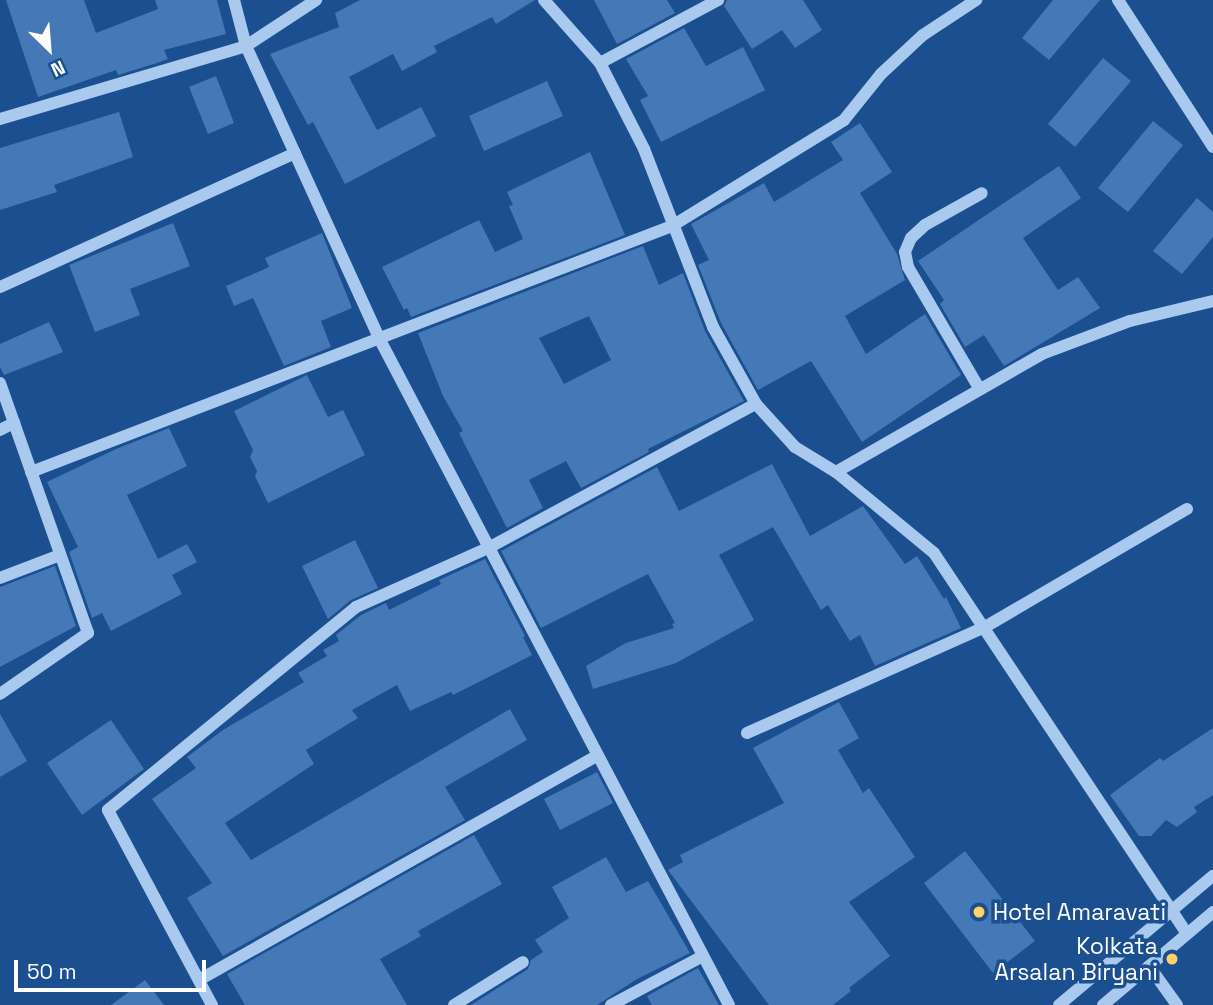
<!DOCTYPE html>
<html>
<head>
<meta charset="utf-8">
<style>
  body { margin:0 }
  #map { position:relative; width:1213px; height:1005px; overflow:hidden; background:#1b4f8f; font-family:"Space Grotesk",sans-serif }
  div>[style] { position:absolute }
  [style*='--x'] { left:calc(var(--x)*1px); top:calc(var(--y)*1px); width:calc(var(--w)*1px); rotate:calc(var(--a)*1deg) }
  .building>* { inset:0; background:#4478b7 }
  .minor>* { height:12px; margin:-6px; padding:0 6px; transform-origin:6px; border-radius:6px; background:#a9c9ee }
  .dots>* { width:19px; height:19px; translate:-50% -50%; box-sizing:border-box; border:4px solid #1b4f8f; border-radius:50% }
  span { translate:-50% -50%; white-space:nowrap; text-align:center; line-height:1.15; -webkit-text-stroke:7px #1b4f8f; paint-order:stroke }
  .poi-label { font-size:23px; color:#fff }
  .left { translate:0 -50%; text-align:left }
  .right { translate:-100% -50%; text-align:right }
  .north { position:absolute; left:14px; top:14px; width:70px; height:70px; -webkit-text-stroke:5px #1b4f8f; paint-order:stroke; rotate:155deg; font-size:19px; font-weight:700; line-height:28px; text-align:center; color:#fff }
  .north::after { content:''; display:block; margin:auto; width:24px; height:32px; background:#fff; clip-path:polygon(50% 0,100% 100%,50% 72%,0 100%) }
  .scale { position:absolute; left:14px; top:960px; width:192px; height:32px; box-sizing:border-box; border:4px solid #fff; border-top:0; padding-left:9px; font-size:21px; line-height:24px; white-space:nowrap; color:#fff; -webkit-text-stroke:5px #1b4f8f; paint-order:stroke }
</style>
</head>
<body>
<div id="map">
  <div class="building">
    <i style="clip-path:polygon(6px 0,84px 0,96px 33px,158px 9px,155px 0,217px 0,226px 34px,164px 50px,168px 59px,157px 63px,118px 75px,116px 70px,38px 97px)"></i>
    <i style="clip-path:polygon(360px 0,535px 0,496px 24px,492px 17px,434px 46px,437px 52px,402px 71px,393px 54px,349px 77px,377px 130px,421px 107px,436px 136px,345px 184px,313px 122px,308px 125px,270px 54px,339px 27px,335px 13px)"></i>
    <i style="clip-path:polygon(594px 0,667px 0,675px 13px,617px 44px)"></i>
    <i style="clip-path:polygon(727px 0,803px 0,822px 30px,795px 48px,782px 30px,752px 49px,724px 6px)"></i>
    <i style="clip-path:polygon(1053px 0,1100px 0,1049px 60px,1022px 38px)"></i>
    <i style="clip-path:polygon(684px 28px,706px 66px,743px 47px,765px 90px,661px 142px,640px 100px,648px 96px,626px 59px)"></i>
    <i style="clip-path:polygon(1103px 58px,1131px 81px,1075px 147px,1048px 124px)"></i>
    <i style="clip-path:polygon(216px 76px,234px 123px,208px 134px,189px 87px)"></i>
    <i style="clip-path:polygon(547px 81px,563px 116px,484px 151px,469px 116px)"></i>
    <i style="clip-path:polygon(119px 112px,133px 157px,54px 185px,57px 192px,0 210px,0 148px)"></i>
    <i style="clip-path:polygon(1153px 121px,1183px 145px,1128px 212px,1098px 188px)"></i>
    <i style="clip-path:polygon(860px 123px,892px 172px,860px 193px,897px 254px,905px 280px,845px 316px,866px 354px,925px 314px,961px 375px,862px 442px,811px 361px,758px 390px,721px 323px,698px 265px,709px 260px,691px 224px,764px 183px,774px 202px,843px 160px,831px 142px)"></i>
    <i style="clip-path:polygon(590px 152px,625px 235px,411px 317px,407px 308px,404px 310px,382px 267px,479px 220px,495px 252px,523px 239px,509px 206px,513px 205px,507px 192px)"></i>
    <i style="clip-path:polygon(1059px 166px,1081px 198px,1023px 238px,1058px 290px,1078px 277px,1100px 308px,1004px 366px,984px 335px,965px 347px,940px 304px,944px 300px,918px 261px)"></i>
    <i style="clip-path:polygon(1197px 198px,1213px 212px,1213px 237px,1182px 274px,1153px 251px)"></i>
    <i style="clip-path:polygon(173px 223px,190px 266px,130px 289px,140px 315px,95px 332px,69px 265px)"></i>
    <i style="clip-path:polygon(322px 233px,352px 308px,321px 321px,331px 347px,284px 366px,253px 298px,234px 306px,226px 286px,269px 267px,265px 258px)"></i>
    <i style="clip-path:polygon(evenodd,643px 246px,659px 285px,683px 273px,705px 331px,744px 401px,648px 449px,649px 452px,581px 488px,566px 461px,529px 480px,543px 508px,507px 528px,459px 433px,463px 431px,443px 396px,418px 333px,643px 246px,589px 316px,611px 360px,564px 384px,539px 338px,589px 316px)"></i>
    <i style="clip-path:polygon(49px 322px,63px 352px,4px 375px,0 367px,0 344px)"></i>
    <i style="clip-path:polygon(307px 375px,328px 417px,343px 410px,365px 455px,268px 503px,255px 476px,257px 471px,250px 457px,253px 450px,234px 411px)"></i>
    <i style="clip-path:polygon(169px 428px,187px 466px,127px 495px,158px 559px,187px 544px,197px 562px,172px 575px,182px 594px,111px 631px,102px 613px,92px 618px,69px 552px,78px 547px,47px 482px,116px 449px)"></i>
    <i style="clip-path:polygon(772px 464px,810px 536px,863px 506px,905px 564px,917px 556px,944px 599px,946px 597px,961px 628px,875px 666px,860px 635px,850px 641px,828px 605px,821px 610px,773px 527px,719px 555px,754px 620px,676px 663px,593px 689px,586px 666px,626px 643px,674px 628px,672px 624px,675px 623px,648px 574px,541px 628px,501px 551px,657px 467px,679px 511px)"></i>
    <i style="clip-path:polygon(355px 540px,378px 588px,351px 600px,328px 619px,302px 566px)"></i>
    <i style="clip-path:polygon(485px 559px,525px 636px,523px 637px,532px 655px,453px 695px,451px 692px,410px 711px,397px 685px,352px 710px,358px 718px,306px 750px,314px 764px,225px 823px,251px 860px,510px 709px,527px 740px,445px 787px,465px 820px,223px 956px,187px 898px,212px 883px,152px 799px,196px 768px,187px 757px,223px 730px,304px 682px,298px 673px,327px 656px,323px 650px,339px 641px,336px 635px,361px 615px,386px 603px,389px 610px,441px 584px,439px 580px)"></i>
    <i style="clip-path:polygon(55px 566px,76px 626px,0 667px,0 587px)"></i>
    <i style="clip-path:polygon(839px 702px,859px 738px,838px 750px,863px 793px,869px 788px,915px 857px,849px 902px,890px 956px,849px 988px,851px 991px,833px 1005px,769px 1005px,668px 870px,683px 862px,680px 855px,784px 803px,753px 748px)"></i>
    <i style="clip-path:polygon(0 714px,27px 761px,0 777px)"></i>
    <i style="clip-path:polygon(111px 720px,144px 769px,82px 815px,47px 763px)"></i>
    <i style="clip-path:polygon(1213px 728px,1213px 795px,1194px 807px,1197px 812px,1177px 827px,1166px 820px,1151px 836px,1139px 836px,1110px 795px,1160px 758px,1163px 761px)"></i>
    <i style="clip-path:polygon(597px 772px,613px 803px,560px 830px,544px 799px)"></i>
    <i style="clip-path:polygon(474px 835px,502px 884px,418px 931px,421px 936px,380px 959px,407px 1005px,245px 1005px,227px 974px)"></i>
    <i style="clip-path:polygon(965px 851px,1035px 941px,993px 973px,924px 883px)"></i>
    <i style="clip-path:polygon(606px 857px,626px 892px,648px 881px,690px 953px,637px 979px,597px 1005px,471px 1005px,528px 969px,531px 960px,543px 952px,535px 940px,569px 918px,552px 887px)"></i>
    <i style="clip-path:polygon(698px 968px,719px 1005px,652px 1005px,647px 996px)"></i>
    <i style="clip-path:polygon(145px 980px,164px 1005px,111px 1005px)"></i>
  </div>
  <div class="minor">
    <i style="--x:234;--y:0;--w:48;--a:75.4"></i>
    <i style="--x:246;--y:46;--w:321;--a:65.5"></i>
    <i style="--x:379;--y:338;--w:753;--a:62.31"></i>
    <i style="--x:544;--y:0;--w:84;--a:48.4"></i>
    <i style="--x:600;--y:63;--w:97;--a:62.9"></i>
    <i style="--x:644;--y:149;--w:191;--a:68.8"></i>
    <i style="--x:713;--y:327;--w:88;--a:60.8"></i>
    <i style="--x:756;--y:404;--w:58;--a:47.8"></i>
    <i style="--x:795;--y:447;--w:48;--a:31.4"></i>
    <i style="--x:836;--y:472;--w:127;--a:39.6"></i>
    <i style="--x:934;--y:553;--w:457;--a:56.4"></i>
    <i style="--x:1118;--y:0;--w:175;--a:57.1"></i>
    <i style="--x:600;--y:63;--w:134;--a:-28.1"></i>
    <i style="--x:0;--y:119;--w:257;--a:-16.5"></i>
    <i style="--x:246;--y:46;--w:84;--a:-33.3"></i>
    <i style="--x:0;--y:287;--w:324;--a:-24.4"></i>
    <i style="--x:0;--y:383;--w:265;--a:70.6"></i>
    <i style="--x:88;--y:633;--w:107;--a:145.3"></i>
    <i style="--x:979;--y:388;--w:140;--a:-120.4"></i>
    <i style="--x:908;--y:267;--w:15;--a:-101"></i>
    <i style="--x:905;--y:252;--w:15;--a:-67"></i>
    <i style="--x:911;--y:238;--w:19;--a:-43"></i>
    <i style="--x:925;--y:225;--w:65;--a:-29.3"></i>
    <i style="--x:0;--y:430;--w:16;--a:-27"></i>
    <i style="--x:31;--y:472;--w:687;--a:-21"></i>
    <i style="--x:672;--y:226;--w:202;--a:-31.6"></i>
    <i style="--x:844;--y:120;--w:59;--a:-51.2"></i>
    <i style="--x:881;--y:74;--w:57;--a:-42.9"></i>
    <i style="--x:923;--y:35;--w:64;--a:-33.4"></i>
    <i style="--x:836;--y:472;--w:237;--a:-29.8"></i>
    <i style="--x:1042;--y:354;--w:94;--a:-20.6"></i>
    <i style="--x:1130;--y:321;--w:85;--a:-13.5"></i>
    <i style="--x:0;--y:578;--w:64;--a:-21"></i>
    <i style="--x:747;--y:733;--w:261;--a:-24"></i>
    <i style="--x:985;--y:627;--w:234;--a:-30.3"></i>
    <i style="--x:1149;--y:966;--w:48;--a:54.3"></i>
    <i style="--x:199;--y:980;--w:457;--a:-29.4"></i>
    <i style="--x:212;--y:1005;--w:221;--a:-118.1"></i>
    <i style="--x:108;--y:810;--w:320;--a:-39.3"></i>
    <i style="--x:356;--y:607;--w:147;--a:-24.1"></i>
    <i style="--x:490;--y:547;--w:302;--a:-28.3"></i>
    <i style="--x:454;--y:1005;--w:81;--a:-31.9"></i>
    <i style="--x:611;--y:1005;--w:102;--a:-28.1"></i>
    <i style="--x:1059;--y:1005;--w:201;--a:-40"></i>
    <i style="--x:1103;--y:1005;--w:144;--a:-40.2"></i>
  </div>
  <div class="dots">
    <i style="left:979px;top:912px;background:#ffd166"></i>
    <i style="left:1172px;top:959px;background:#ffd166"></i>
  </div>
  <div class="poi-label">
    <span class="left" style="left:993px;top:912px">Hotel Amaravati</span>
    <span class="right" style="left:1158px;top:959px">Kolkata<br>Arsalan Biryani</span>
  </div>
  <div class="north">N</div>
  <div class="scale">50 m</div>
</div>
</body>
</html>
